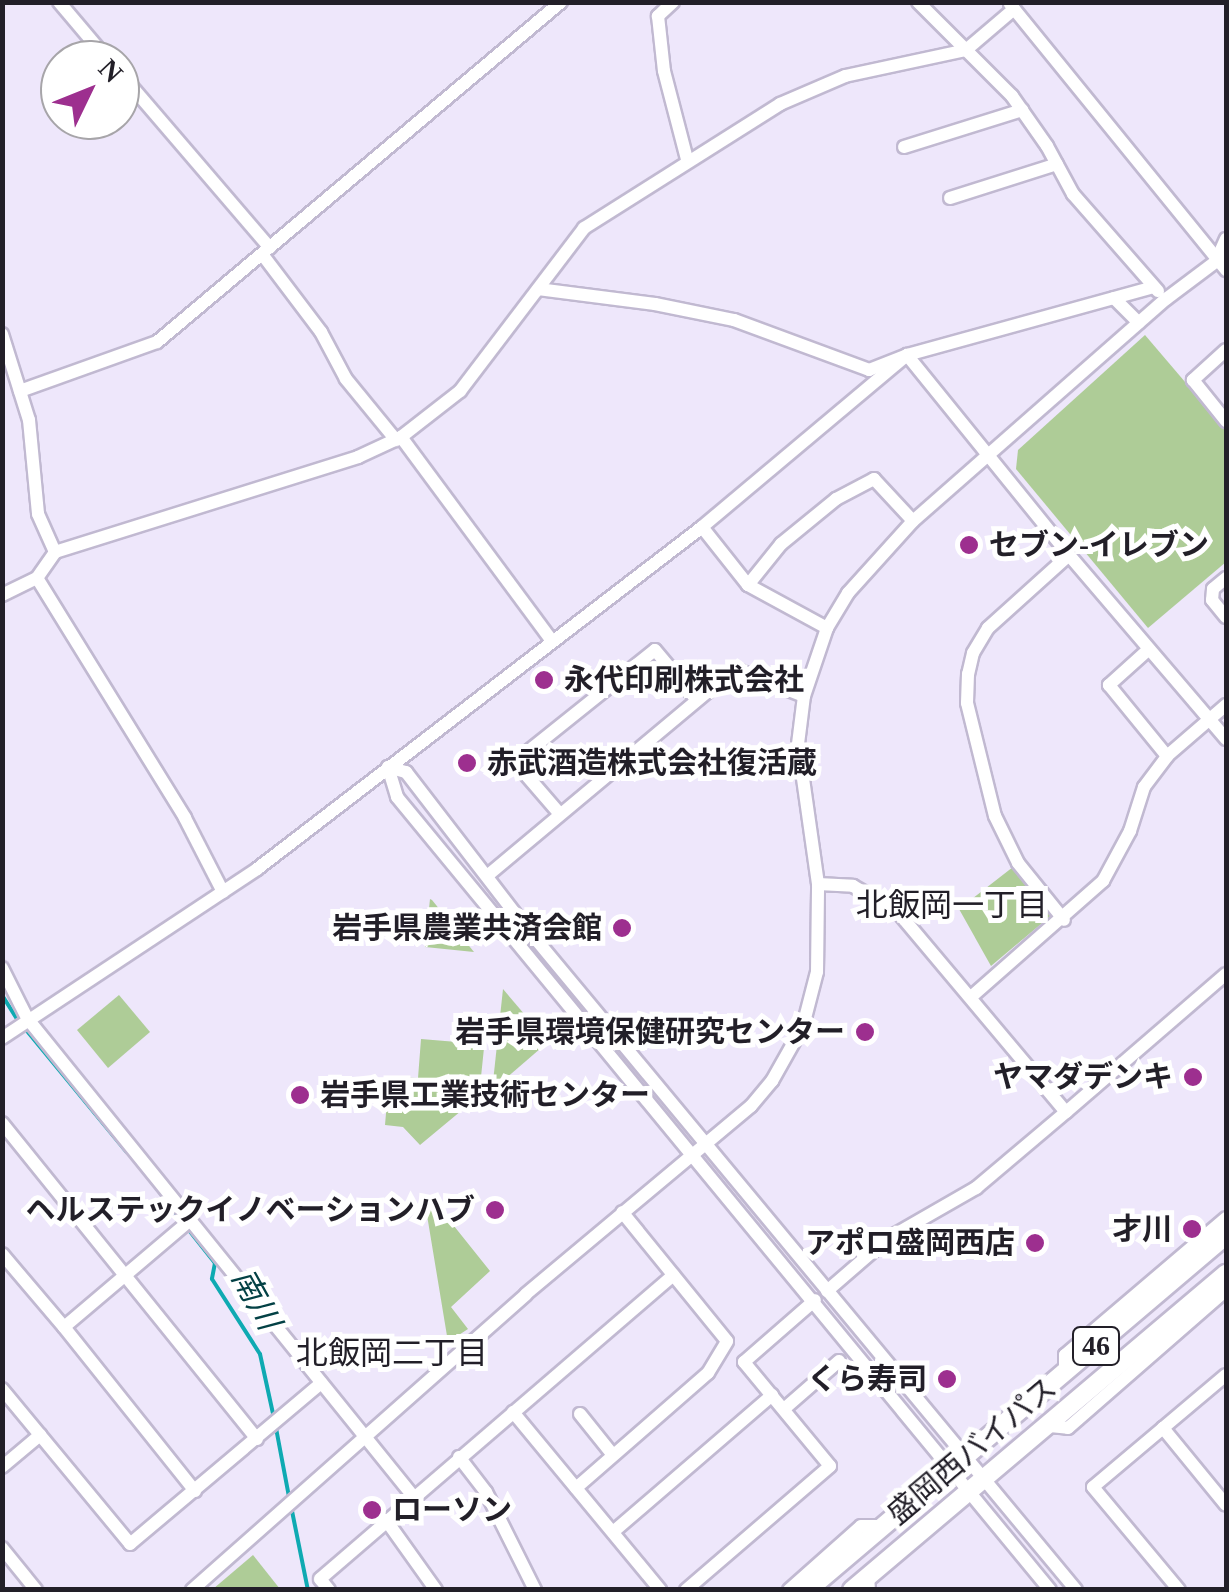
<!DOCTYPE html>
<html>
<head>
<meta charset="utf-8">
<style>
  body { margin:0 }
  #map { position:relative; width:1229px; height:1592px; overflow:hidden; background:#eee7fb; font-family:"Times New Roman","Noto Sans JP",serif }
  div>[style] { position:absolute }
  [style*='--x'] { left:calc(var(--x)*1px); top:calc(var(--y)*1px); width:calc(var(--w)*1px); rotate:calc(var(--a)*1deg) }
  .green>* { inset:0; background:#aecc97 }
  .stream>* { height:4px; margin:-2px; padding:0 2px; transform-origin:2px; border-radius:2px; background:#0faab2 }
  .roads { filter:drop-shadow(2px 0 #c1b9d1) drop-shadow(-2px 0 #c1b9d1) drop-shadow(0 2px #c1b9d1) drop-shadow(0 -2px #c1b9d1) }
  .minor>* { height:12px; margin:-6px; padding:0 6px; transform-origin:6px; border-radius:6px; background:#fff }
  .highway>* { height:18px; margin:-9px; padding:0 9px; transform-origin:9px; border-radius:9px; background:#fff }
  .dots>* { width:28px; height:28px; translate:-50% -50%; box-sizing:border-box; border:5px solid #fff; border-radius:50% }
  span { translate:-50% -50%; white-space:nowrap; text-align:center; line-height:1.15; -webkit-text-stroke:10px #fff; paint-order:stroke }
  .shield-label span { padding:2px 8px; background:#fff; border:2px solid; border-radius:8px; -webkit-text-stroke-width:0 }
  .shield-label { font-size:28px; color:#221f28; font-weight:700 }
  .poi-label { font-size:30px; color:#221f28; font-weight:700 }
  .left { translate:0 -50%; text-align:left }
  .right { translate:-100% -50%; text-align:right }
  .street-label { font-size:30px; color:#221f28 }
  .neighbourhood-label { font-size:32px; color:#221f28 }
  .water-label { font-size:32px; color:#034145; font-style:italic }
  .frame { position:absolute; inset:0; border:5px solid #221f28; pointer-events:none }
  .north { position:absolute; left:40px; top:40px; width:100px; height:100px; box-sizing:border-box; background:#fff; border:2px solid #a7a5a9; border-radius:50%; rotate:47deg; font-size:28px; font-weight:700; line-height:40px; text-align:center; color:#221f28 }
  .north::after { content:''; display:block; margin:auto; width:35px; height:45px; background:#9d2f8f; clip-path:polygon(50% 0,100% 100%,50% 72%,0 100%) }
</style>
</head>
<body>
<div id="map">
  <div class="green">
    <i style="clip-path:polygon(1145px 335px,1226px 430px,1226px 562px,1148px 628px,1016px 469px,1018px 450px)"></i>
    <i style="clip-path:polygon(1013px 867px,1053px 914px,991px 966px,959px 909px)"></i>
    <i style="clip-path:polygon(430px 899px,432px 900px,474px 952px,425px 947px)"></i>
    <i style="clip-path:polygon(503px 989px,548px 1042px,498px 1085px,493px 1082px)"></i>
    <i style="clip-path:polygon(119px 995px,150px 1032px,108px 1068px,77px 1030px)"></i>
    <i style="clip-path:polygon(421px 1039px,481px 1044px,484px 1048px,479px 1096px,420px 1145px,403px 1127px,385px 1125px,389px 1077px,418px 1078px)"></i>
    <i style="clip-path:polygon(430px 1196px,490px 1271px,451px 1307px,468px 1329px,448px 1342px,426px 1209px)"></i>
    <i style="clip-path:polygon(253px 1555px,280px 1589px,213px 1589px)"></i>
  </div>
  <div class="stream">
    <i style="--x:2;--y:995;--w:28;--a:58"></i>
    <i style="--x:27;--y:1031;--w:156;--a:50.5"></i>
    <i style="--x:151;--y:1181;--w:51;--a:52.2"></i>
    <i style="--x:188;--y:1229;--w:43;--a:51.5"></i>
    <i style="--x:215;--y:1263;--w:16;--a:101"></i>
    <i style="--x:212;--y:1279;--w:89;--a:57.4"></i>
    <i style="--x:260;--y:1354;--w:66;--a:77.7"></i>
    <i style="--x:276;--y:1428;--w:70;--a:79.3"></i>
    <i style="--x:291;--y:1506;--w:86;--a:78.6"></i>
  </div>
  <div class="roads">
    <div class="minor">
      <i style="--x:59;--y:2;--w:76;--a:49.8"></i>
      <i style="--x:673;--y:2;--w:21;--a:137"></i>
      <i style="--x:658;--y:16;--w:55;--a:83.8"></i>
      <i style="--x:664;--y:71;--w:91;--a:75.4"></i>
      <i style="--x:918;--y:2;--w:133;--a:45"></i>
      <i style="--x:1012;--y:96;--w:61;--a:55"></i>
      <i style="--x:1047;--y:146;--w:55;--a:61.6"></i>
      <i style="--x:1073;--y:194;--w:129;--a:48.8"></i>
      <i style="--x:1010;--y:4;--w:343;--a:50.9"></i>
      <i style="--x:120;--y:73;--w:230;--a:49.4"></i>
      <i style="--x:904;--y:147;--w:124;--a:-17.4"></i>
      <i style="--x:950;--y:198;--w:112;--a:-17.6"></i>
      <i style="--x:262;--y:254;--w:98;--a:52.9"></i>
      <i style="--x:321;--y:332;--w:53;--a:62"></i>
      <i style="--x:346;--y:379;--w:79;--a:50.7"></i>
      <i style="--x:1217;--y:259;--w:22;--a:-66"></i>
      <i style="--x:538;--y:289;--w:118;--a:7.3"></i>
      <i style="--x:655;--y:304;--w:81;--a:11.4"></i>
      <i style="--x:734;--y:320;--w:144;--a:20.3"></i>
      <i style="--x:869;--y:370;--w:41;--a:-21.5"></i>
      <i style="--x:907;--y:355;--w:256;--a:-15.4"></i>
      <i style="--x:1114;--y:298;--w:35;--a:45"></i>
      <i style="--x:2;--y:334;--w:90;--a:72.6"></i>
      <i style="--x:29;--y:420;--w:94;--a:84.5"></i>
      <i style="--x:38;--y:514;--w:42;--a:65.9"></i>
      <i style="--x:1226;--y:350;--w:45;--a:137.7"></i>
      <i style="--x:1193;--y:380;--w:53;--a:51.2"></i>
      <i style="--x:907;--y:355;--w:257;--a:51"></i>
      <i style="--x:1069;--y:555;--w:109;--a:138"></i>
      <i style="--x:988;--y:628;--w:29;--a:121"></i>
      <i style="--x:973;--y:653;--w:22;--a:103"></i>
      <i style="--x:968;--y:674;--w:29;--a:92"></i>
      <i style="--x:967;--y:703;--w:116;--a:76.1"></i>
      <i style="--x:995;--y:816;--w:52;--a:63.9"></i>
      <i style="--x:1018;--y:863;--w:73;--a:51.1"></i>
      <i style="--x:20;--y:391;--w:145;--a:-19.7"></i>
      <i style="--x:157;--y:342;--w:528;--a:-40.08"></i>
      <i style="--x:401;--y:437;--w:252;--a:53.5"></i>
      <i style="--x:702;--y:527;--w:74;--a:51.6"></i>
      <i style="--x:748;--y:585;--w:90;--a:28.6"></i>
      <i style="--x:1069;--y:555;--w:242;--a:49.5"></i>
      <i style="--x:37;--y:578;--w:282;--a:58.3"></i>
      <i style="--x:185;--y:818;--w:83;--a:62.8"></i>
      <i style="--x:1226;--y:578;--w:17;--a:140"></i>
      <i style="--x:1213;--y:589;--w:11;--a:95"></i>
      <i style="--x:1212;--y:600;--w:22;--a:51"></i>
      <i style="--x:748;--y:585;--w:53;--a:-51.2"></i>
      <i style="--x:781;--y:544;--w:71;--a:-39.3"></i>
      <i style="--x:836;--y:499;--w:43;--a:-27.8"></i>
      <i style="--x:874;--y:479;--w:57;--a:47.1"></i>
      <i style="--x:2;--y:595;--w:39;--a:-26"></i>
      <i style="--x:37;--y:578;--w:32;--a:-55"></i>
      <i style="--x:55;--y:552;--w:318;--a:-17.4"></i>
      <i style="--x:358;--y:457;--w:47;--a:-24.9"></i>
      <i style="--x:401;--y:437;--w:75;--a:-37.9"></i>
      <i style="--x:460;--y:391;--w:205;--a:-52.7"></i>
      <i style="--x:584;--y:228;--w:232;--a:-32.3"></i>
      <i style="--x:780;--y:104;--w:71;--a:-23.3"></i>
      <i style="--x:845;--y:76;--w:124;--a:-12.1"></i>
      <i style="--x:966;--y:50;--w:63;--a:-40.5"></i>
      <i style="--x:1149;--y:649;--w:54;--a:138"></i>
      <i style="--x:1109;--y:685;--w:92;--a:50.8"></i>
      <i style="--x:388;--y:767;--w:19;--a:16"></i>
      <i style="--x:406;--y:772;--w:193;--a:52.4"></i>
      <i style="--x:524;--y:925;--w:864;--a:50.3"></i>
      <i style="--x:388;--y:767;--w:31;--a:73"></i>
      <i style="--x:397;--y:797;--w:1027;--a:50.53"></i>
      <i style="--x:559;--y:813;--w:67;--a:-130.8"></i>
      <i style="--x:515;--y:762;--w:179;--a:-38.7"></i>
      <i style="--x:655;--y:650;--w:65;--a:50"></i>
      <i style="--x:487;--y:876;--w:323;--a:-39.9"></i>
      <i style="--x:735;--y:669;--w:74;--a:21.4"></i>
      <i style="--x:818;--y:884;--w:35;--a:3"></i>
      <i style="--x:853;--y:886;--w:52;--a:30"></i>
      <i style="--x:898;--y:912;--w:261;--a:50"></i>
      <i style="--x:1066;--y:1112;--w:211;--a:-40.8"></i>
      <i style="--x:2;--y:968;--w:56;--a:63.4"></i>
      <i style="--x:27;--y:1018;--w:614;--a:51.08"></i>
      <i style="--x:971;--y:997;--w:176;--a:-41.3"></i>
      <i style="--x:1103;--y:881;--w:57;--a:-61.6"></i>
      <i style="--x:1130;--y:831;--w:46;--a:-72.3"></i>
      <i style="--x:1144;--y:787;--w:39;--a:-53"></i>
      <i style="--x:1167;--y:756;--w:78;--a:-40.8"></i>
      <i style="--x:2;--y:1038;--w:306;--a:-33.5"></i>
      <i style="--x:257;--y:869;--w:561;--a:-37.54"></i>
      <i style="--x:702;--y:527;--w:268;--a:-40"></i>
      <i style="--x:2;--y:1123;--w:406;--a:51.1"></i>
      <i style="--x:188;--y:1222;--w:162;--a:139.7"></i>
      <i style="--x:64;--y:1327;--w:210;--a:51.4"></i>
      <i style="--x:2;--y:1254;--w:96;--a:49.7"></i>
      <i style="--x:827;--y:1291;--w:79;--a:-40.9"></i>
      <i style="--x:887;--y:1239;--w:103;--a:-29.8"></i>
      <i style="--x:976;--y:1188;--w:118;--a:-40.2"></i>
      <i style="--x:1065;--y:1373;--w:18;--a:-90"></i>
      <i style="--x:1065;--y:1355;--w:211;--a:-40.4"></i>
      <i style="--x:2;--y:1389;--w:201;--a:50.4"></i>
      <i style="--x:130;--y:1544;--w:250;--a:-40.1"></i>
      <i style="--x:784;--y:1409;--w:73;--a:-41.1"></i>
      <i style="--x:513;--y:1412;--w:231;--a:50.4"></i>
      <i style="--x:580;--y:1414;--w:51;--a:51.3"></i>
      <i style="--x:1050;--y:1426;--w:18;--a:6"></i>
      <i style="--x:1068;--y:1428;--w:210;--a:-41.1"></i>
      <i style="--x:1163;--y:1428;--w:82;--a:-40.1"></i>
      <i style="--x:459;--y:1457;--w:44;--a:52.4"></i>
      <i style="--x:486;--y:1492;--w:110;--a:63.4"></i>
      <i style="--x:2;--y:1467;--w:50;--a:-40.1"></i>
      <i style="--x:576;--y:1488;--w:175;--a:-41.1"></i>
      <i style="--x:708;--y:1373;--w:37;--a:-59"></i>
      <i style="--x:727;--y:1341;--w:166;--a:-129.1"></i>
      <i style="--x:386;--y:1520;--w:86;--a:54.5"></i>
      <i style="--x:613;--y:1532;--w:210;--a:-40.7"></i>
      <i style="--x:2;--y:1548;--w:54;--a:51"></i>
      <i style="--x:868;--y:1576;--w:14;--a:86"></i>
      <i style="--x:192;--y:1590;--w:446;--a:-41.5"></i>
      <i style="--x:526;--y:1294;--w:293;--a:-39.9"></i>
      <i style="--x:751;--y:1106;--w:33;--a:-50"></i>
      <i style="--x:772;--y:1081;--w:63;--a:-60.6"></i>
      <i style="--x:803;--y:1026;--w:56;--a:-75.5"></i>
      <i style="--x:817;--y:972;--w:88;--a:-89.3"></i>
      <i style="--x:818;--y:884;--w:141;--a:-98.1"></i>
      <i style="--x:798;--y:744;--w:48;--a:-82.9"></i>
      <i style="--x:804;--y:696;--w:72;--a:-71.3"></i>
      <i style="--x:827;--y:628;--w:41;--a:-59"></i>
      <i style="--x:848;--y:593;--w:97;--a:-47.9"></i>
      <i style="--x:913;--y:521;--w:337;--a:-41.3"></i>
      <i style="--x:1166;--y:299;--w:75;--a:-36.9"></i>
      <i style="--x:329;--y:1590;--w:14;--a:-129"></i>
      <i style="--x:320;--y:1579;--w:466;--a:-40.7"></i>
      <i style="--x:686;--y:1590;--w:190;--a:-40.7"></i>
      <i style="--x:830;--y:1466;--w:135;--a:-129.6"></i>
      <i style="--x:744;--y:1362;--w:94;--a:-41.1"></i>
      <i style="--x:789;--y:1590;--w:96;--a:-41.6"></i>
      <i style="--x:861;--y:1526;--w:21;--a:0"></i>
      <i style="--x:1179;--y:1590;--w:134;--a:-129.9"></i>
      <i style="--x:1093;--y:1487;--w:92;--a:-40.1"></i>
      <i style="--x:1163;--y:1428;--w:99;--a:50.7"></i>
    </div>
    <div class="highway">
      <i style="--x:808;--y:1590;--w:548;--a:-40.34"></i>
      <i style="--x:852;--y:1590;--w:490;--a:-40.2"></i>
    </div>
  </div>
  <div class="dots">
    <i style="left:969px;top:545px;background:#9d2f8f"></i>
    <i style="left:544px;top:680px;background:#9d2f8f"></i>
    <i style="left:467px;top:763px;background:#9d2f8f"></i>
    <i style="left:622px;top:928px;background:#9d2f8f"></i>
    <i style="left:865px;top:1032px;background:#9d2f8f"></i>
    <i style="left:1193px;top:1077px;background:#9d2f8f"></i>
    <i style="left:300px;top:1095px;background:#9d2f8f"></i>
    <i style="left:495px;top:1210px;background:#9d2f8f"></i>
    <i style="left:1192px;top:1229px;background:#9d2f8f"></i>
    <i style="left:1035px;top:1243px;background:#9d2f8f"></i>
    <i style="left:947px;top:1379px;background:#9d2f8f"></i>
    <i style="left:372px;top:1510px;background:#9d2f8f"></i>
  </div>
  <div class="shield-label">
    <span style="left:1096px;top:1346px">46</span>
  </div>
  <div class="poi-label">
    <span class="left" style="left:989px;top:545px">セブン-イレブン</span>
    <span class="left" style="left:564px;top:680px">永代印刷株式会社</span>
    <span class="left" style="left:487px;top:763px">赤武酒造株式会社復活蔵</span>
    <span class="right" style="left:602px;top:928px">岩手県農業共済会館</span>
    <span class="right" style="left:845px;top:1032px">岩手県環境保健研究センター</span>
    <span class="right" style="left:1173px;top:1077px">ヤマダデンキ</span>
    <span class="left" style="left:320px;top:1095px">岩手県工業技術センター</span>
    <span class="right" style="left:475px;top:1210px">ヘルステックイノベーションハブ</span>
    <span class="right" style="left:1172px;top:1229px">才川</span>
    <span class="right" style="left:1015px;top:1243px">アポロ盛岡西店</span>
    <span class="right" style="left:927px;top:1379px">くら寿司</span>
    <span class="left" style="left:392px;top:1510px">ローソン</span>
  </div>
  <div class="street-label">
    <span style="left:972px;top:1451px;rotate:-40deg">盛岡西バイパス</span>
  </div>
  <div class="neighbourhood-label">
    <span style="left:952px;top:905px">北飯岡一丁目</span>
    <span style="left:392px;top:1353px">北飯岡二丁目</span>
  </div>
  <div class="water-label">
    <span style="left:256px;top:1299px;rotate:61deg">南川</span>
  </div>
  <div class="frame"></div>
  <div class="north">N</div>
</div>
</body>
</html>
